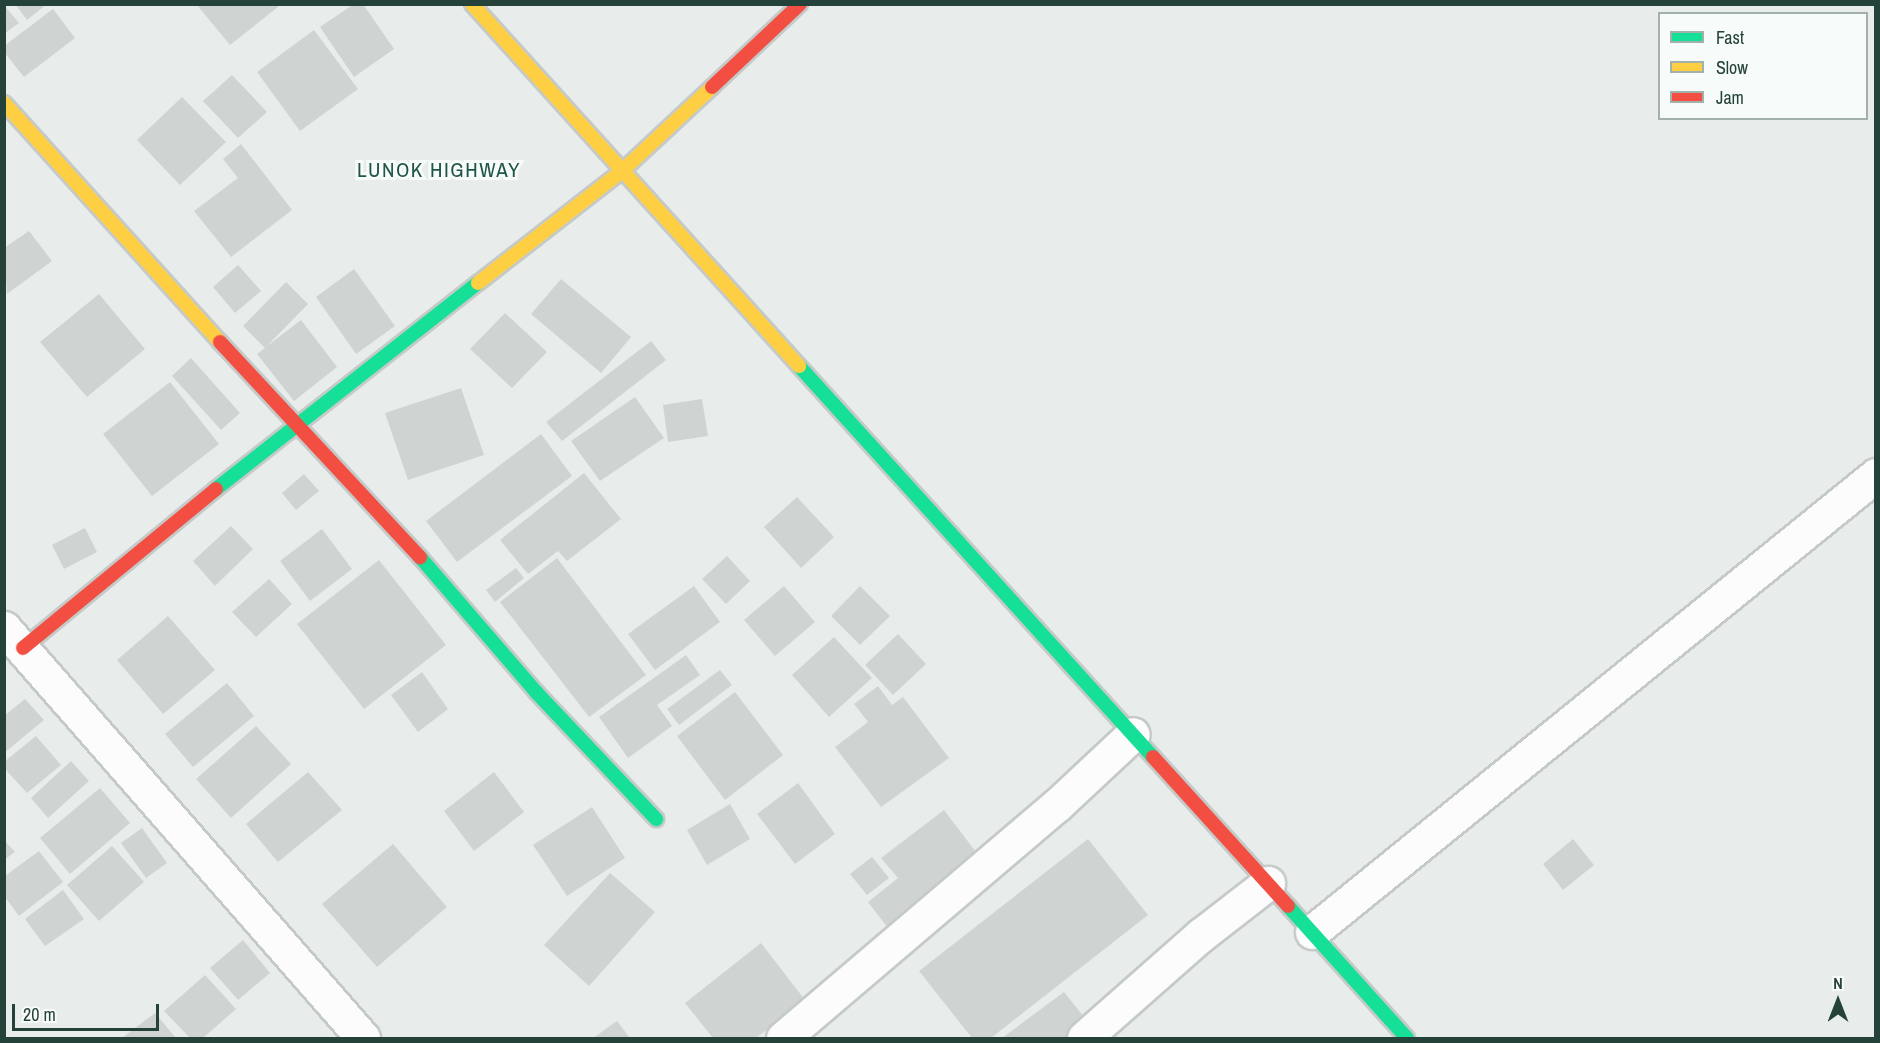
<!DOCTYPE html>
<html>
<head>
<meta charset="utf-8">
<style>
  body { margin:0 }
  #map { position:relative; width:1880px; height:1043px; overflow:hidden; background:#e8edeb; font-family:"Archivo Narrow",sans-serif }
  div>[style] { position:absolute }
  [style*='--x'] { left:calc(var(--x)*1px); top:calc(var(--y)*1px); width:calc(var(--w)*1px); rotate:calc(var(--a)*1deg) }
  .building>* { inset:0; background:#cfd4d2 }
  .roads { filter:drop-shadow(2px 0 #c5cac8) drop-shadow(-2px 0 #c5cac8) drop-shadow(0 2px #c5cac8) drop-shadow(0 -2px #c5cac8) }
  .street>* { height:33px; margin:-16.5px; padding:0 16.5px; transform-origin:16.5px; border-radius:16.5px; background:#fcfcfc }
  .fast>* { height:14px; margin:-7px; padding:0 7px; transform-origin:7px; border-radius:7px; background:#16e098 }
  .slow>* { height:14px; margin:-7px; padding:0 7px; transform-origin:7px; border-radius:7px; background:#ffcf43 }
  .jam>* { height:14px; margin:-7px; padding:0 7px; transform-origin:7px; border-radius:7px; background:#f24e42 }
  span { translate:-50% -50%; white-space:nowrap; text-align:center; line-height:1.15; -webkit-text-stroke:6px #f7fbf9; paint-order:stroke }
  .neighbourhood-label { font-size:21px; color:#1f5548; letter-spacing:1.5px }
  .frame { position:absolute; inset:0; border:6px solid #24423a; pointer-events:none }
  .legend { position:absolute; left:1658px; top:12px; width:210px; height:108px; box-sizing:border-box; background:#f7fbf9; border:2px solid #a3b1ad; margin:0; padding:8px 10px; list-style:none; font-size:18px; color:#24423a }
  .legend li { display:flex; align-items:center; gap:12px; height:30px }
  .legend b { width:30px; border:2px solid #a3b1ad }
  .north { position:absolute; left:1808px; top:971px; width:60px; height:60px; -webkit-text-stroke:4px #f7fbf9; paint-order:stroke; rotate:0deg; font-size:16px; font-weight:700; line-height:24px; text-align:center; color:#24423a }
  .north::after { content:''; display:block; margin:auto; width:21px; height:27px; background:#24423a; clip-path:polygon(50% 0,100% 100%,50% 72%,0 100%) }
  .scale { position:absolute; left:12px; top:1004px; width:147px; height:27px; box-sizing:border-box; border:3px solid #24423a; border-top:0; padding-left:8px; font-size:18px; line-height:21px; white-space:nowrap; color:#24423a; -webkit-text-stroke:4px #f7fbf9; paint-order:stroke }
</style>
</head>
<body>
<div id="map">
  <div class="building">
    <i style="clip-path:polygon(15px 4px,47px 4px,27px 20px)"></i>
    <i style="clip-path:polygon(354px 4px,363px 4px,394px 49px,354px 77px,320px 27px)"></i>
    <i style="clip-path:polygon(4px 5px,19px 23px,4px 34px)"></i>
    <i style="clip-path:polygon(197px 5px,276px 5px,278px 7px,230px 45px)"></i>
    <i style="clip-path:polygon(53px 9px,75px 38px,24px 77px,4px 52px,4px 46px)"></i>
    <i style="clip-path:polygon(314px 30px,358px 89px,300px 131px,257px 72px)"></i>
    <i style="clip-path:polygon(232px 75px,267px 112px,238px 138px,203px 101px)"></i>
    <i style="clip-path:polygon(182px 97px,226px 142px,180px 185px,137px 140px)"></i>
    <i style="clip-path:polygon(241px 144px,292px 210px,231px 257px,194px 211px,238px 178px,223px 159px)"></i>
    <i style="clip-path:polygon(29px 231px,52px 261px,7px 294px,4px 248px)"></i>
    <i style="clip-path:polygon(238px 265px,261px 291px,235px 313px,213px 287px)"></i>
    <i style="clip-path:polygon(354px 269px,395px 326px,356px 354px,316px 297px)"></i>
    <i style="clip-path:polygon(561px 279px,631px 337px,601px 373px,531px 314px)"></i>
    <i style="clip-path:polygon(286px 282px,308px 304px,267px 346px,301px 320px,337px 367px,294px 401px,257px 354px,265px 348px,243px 326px)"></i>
    <i style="clip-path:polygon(99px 294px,145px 349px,87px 397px,40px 342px)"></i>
    <i style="clip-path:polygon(505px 313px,547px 352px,512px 388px,470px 349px)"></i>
    <i style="clip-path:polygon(651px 341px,666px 360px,562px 441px,546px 422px)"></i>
    <i style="clip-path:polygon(191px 358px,240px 413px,221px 430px,172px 376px)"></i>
    <i style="clip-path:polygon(170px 382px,219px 444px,152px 496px,103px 434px)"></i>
    <i style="clip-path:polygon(461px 388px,484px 455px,408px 480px,385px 413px)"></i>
    <i style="clip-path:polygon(635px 397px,664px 438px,600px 481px,571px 441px)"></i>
    <i style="clip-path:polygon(702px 399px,708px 436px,668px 442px,663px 405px)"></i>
    <i style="clip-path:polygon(541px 434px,572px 476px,457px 562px,426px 521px)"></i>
    <i style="clip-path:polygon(584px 473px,621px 519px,567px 561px,558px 551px,528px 574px,500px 540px)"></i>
    <i style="clip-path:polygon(304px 474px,319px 491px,296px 510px,282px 493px)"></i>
    <i style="clip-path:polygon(797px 497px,834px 537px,801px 568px,764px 527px)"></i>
    <i style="clip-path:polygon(231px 526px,253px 549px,215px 586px,193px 561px)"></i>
    <i style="clip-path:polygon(85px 528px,97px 552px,64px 569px,52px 545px)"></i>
    <i style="clip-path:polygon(322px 529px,352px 569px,310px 601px,280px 561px)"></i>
    <i style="clip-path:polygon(727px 556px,750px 581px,726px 604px,702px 579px)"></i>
    <i style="clip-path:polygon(557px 558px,646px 675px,589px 717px,500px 602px)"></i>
    <i style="clip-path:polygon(379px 560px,446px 645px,364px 709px,297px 624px)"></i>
    <i style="clip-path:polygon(516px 568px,524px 578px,495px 602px,486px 590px)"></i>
    <i style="clip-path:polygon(269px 579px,292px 604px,256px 637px,232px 612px)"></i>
    <i style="clip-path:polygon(694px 586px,720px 622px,655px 670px,628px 634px)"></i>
    <i style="clip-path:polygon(784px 586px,815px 622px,775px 656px,744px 620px)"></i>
    <i style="clip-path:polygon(860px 586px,890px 616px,860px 645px,831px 616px)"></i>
    <i style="clip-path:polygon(168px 616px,215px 670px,163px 714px,117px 660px)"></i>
    <i style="clip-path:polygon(898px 634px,926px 664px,893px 695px,865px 665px)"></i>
    <i style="clip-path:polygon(834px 637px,872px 678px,829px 717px,792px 675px)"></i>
    <i style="clip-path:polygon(686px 655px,700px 675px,657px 705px,672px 726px,628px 758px,599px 717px)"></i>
    <i style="clip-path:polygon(720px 670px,732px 685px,679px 725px,667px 709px)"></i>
    <i style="clip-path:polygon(422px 672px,448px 709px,418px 732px,391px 695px)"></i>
    <i style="clip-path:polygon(227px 683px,254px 716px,193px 767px,165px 734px)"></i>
    <i style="clip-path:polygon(878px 686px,892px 705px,903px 697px,949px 758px,881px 807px,835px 747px,868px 722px,854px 704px)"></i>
    <i style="clip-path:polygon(735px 692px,783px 755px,725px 800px,677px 736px)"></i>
    <i style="clip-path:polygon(25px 699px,44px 720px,4px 753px,4px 716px)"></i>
    <i style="clip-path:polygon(256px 726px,291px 764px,231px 818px,196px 779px)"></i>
    <i style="clip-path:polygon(36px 736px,61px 765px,27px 793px,4px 768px,4px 762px)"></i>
    <i style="clip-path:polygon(71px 761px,89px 781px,48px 818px,31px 798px)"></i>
    <i style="clip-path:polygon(308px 772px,342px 810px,278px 862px,246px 824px)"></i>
    <i style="clip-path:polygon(494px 772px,524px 812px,474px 851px,444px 811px)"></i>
    <i style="clip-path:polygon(798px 783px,835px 834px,795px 864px,757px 814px)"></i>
    <i style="clip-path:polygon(100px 788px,130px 823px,70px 874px,40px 838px)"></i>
    <i style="clip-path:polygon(730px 804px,750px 839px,707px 865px,687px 830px)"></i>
    <i style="clip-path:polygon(592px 807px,625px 858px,567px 896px,533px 845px)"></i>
    <i style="clip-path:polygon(944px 810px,979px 856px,888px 928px,868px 902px,898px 878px,881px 858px)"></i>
    <i style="clip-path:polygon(142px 828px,167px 863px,146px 878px,121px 843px)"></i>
    <i style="clip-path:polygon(1088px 839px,1148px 915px,991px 1038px,972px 1038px,919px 971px)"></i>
    <i style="clip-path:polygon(1573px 839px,1594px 865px,1563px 890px,1543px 864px)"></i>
    <i style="clip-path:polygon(4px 840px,15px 852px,4px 860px)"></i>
    <i style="clip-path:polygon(393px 844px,447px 907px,377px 967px,322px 904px)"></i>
    <i style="clip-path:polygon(112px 846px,144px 882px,99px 921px,67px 885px)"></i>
    <i style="clip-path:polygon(39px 851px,63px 882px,19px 916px,5px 897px,5px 876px)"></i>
    <i style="clip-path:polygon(872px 857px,889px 878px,867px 895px,850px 874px)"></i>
    <i style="clip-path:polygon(610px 873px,655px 912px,589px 986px,544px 945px)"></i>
    <i style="clip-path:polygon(63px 890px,84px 919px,45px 946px,25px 919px)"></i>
    <i style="clip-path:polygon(243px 940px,270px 973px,238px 1000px,210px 968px)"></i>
    <i style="clip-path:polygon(761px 943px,805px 1000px,756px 1038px,713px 1038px,685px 1003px)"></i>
    <i style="clip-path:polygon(205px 975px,236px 1009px,203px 1038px,190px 1038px,164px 1011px)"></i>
    <i style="clip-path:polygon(1064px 992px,1088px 1022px,1066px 1038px,1002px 1038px)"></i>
    <i style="clip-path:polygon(155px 1013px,176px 1038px,122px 1038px)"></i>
    <i style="clip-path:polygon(617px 1021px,630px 1038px,593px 1038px)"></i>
  </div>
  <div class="roads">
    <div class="street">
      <i style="--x:4;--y:628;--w:545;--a:48.79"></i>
      <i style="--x:1312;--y:932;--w:726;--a:-39.02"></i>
      <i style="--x:783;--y:1038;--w:358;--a:-40.4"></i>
      <i style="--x:1056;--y:806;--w:105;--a:-43.1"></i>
      <i style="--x:1084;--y:1038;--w:156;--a:-41.4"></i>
      <i style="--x:1201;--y:935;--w:85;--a:-37.8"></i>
    </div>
    <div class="fast">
      <i style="--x:799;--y:366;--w:527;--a:47.84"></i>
      <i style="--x:216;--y:489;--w:333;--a:-38.2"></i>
      <i style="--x:420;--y:557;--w:178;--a:49.3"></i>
      <i style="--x:536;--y:692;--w:175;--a:46.6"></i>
      <i style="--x:1288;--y:906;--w:178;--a:48"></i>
    </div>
    <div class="slow">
      <i style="--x:472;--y:4;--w:488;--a:47.9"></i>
      <i style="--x:4;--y:103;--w:322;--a:47.9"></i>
      <i style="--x:478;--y:283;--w:182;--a:-37.9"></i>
      <i style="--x:622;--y:171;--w:123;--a:-43"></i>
    </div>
    <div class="jam">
      <i style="--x:712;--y:87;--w:121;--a:-43.3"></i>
      <i style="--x:220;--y:342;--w:294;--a:47.1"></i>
      <i style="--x:23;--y:648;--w:250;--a:-39.5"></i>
      <i style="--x:1153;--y:757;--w:201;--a:47.8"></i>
    </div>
  </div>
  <div class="neighbourhood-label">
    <span style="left:439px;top:170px">LUNOK HIGHWAY</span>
  </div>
  <div class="frame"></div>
  <ul class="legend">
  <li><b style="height:8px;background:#16e098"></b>Fast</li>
  <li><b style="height:8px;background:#ffcf43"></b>Slow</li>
  <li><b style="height:8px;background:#f24e42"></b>Jam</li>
  </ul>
  <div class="north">N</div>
  <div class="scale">20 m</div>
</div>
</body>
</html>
